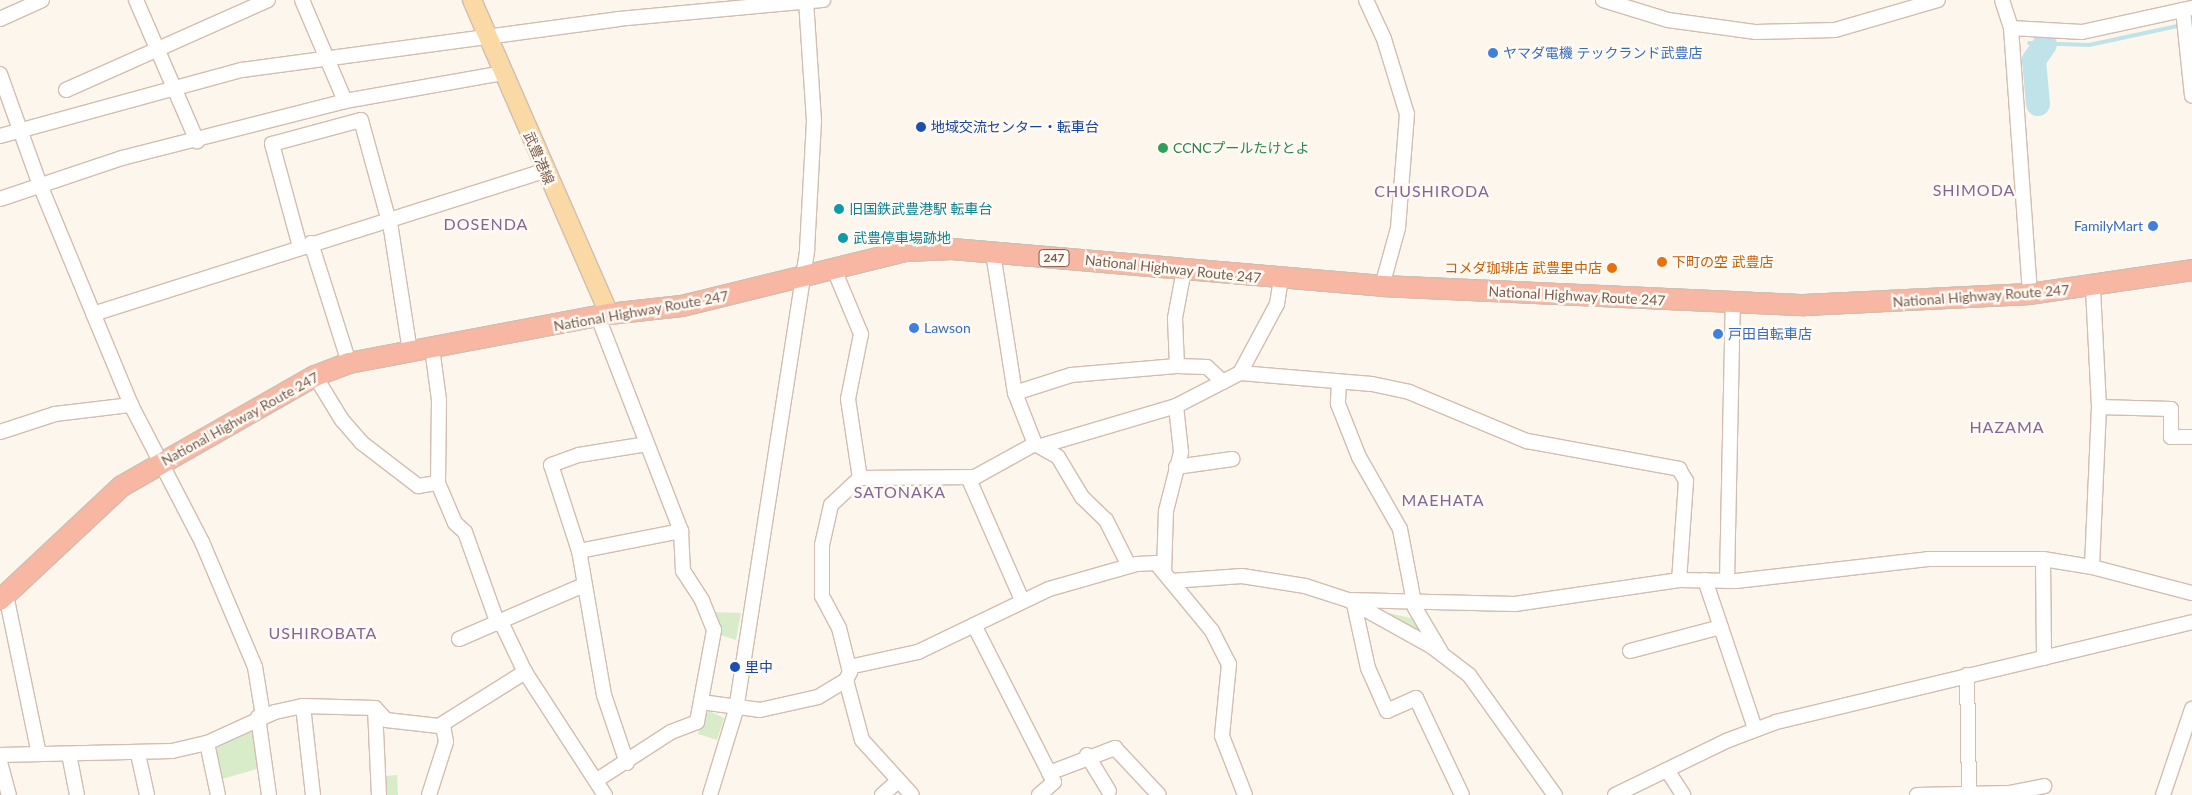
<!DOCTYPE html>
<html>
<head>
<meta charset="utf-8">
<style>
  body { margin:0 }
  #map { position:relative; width:2192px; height:795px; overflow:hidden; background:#fdf6ec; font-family:Lato,"Noto Sans JP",sans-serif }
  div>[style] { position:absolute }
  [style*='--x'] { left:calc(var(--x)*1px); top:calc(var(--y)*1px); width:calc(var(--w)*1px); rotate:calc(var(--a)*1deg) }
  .green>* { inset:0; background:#d8ecc9 }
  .stream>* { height:4px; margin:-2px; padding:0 2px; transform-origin:2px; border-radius:2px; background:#bfe3e8 }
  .river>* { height:24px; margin:-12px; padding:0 12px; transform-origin:12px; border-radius:12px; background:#bfe3e8 }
  .roads { filter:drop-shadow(1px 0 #d1beb0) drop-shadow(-1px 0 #d1beb0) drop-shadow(0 1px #d1beb0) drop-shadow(0 -1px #d1beb0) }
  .minor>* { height:14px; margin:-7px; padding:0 7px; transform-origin:7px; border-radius:7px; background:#fff }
  .major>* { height:18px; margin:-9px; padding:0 9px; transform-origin:9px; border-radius:9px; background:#fbd9a5 }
  .highway>* { height:20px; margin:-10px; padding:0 10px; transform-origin:10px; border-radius:10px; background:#f7b7a3 }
  .dots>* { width:14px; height:14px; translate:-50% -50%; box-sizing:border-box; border:2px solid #fffaf3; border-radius:50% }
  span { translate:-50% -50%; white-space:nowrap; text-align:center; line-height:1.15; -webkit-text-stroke:5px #fffaf3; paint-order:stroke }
  .shield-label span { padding:1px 4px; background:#fffaf3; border:1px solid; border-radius:4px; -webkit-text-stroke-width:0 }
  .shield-label { font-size:12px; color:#7a5c4d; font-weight:700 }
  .shop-label { font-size:14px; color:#366cbe }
  .left { translate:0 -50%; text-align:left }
  .right { translate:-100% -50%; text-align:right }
  .transit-label { font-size:14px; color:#164399 }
  .leisure-label { font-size:14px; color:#27864d }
  .street-label { font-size:14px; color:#7a5c4d }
  .culture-label { font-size:14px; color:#0d838f }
  .food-label { font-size:14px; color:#c56008 }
  .quarter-label { font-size:16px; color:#846695; letter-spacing:1px }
</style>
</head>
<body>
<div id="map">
  <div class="green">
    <i style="clip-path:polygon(1370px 609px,1415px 619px,1425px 635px,1423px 639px)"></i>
    <i style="clip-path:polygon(713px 612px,741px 613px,736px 640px,718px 634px)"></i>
    <i style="clip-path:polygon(709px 711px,724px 718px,717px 740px,698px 734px,703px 716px)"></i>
    <i style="clip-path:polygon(255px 730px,260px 768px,222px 779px,215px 752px,219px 746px)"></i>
    <i style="clip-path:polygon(397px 775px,398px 795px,386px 795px,385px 776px)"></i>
  </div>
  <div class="stream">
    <i style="--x:2029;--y:43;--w:60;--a:1.9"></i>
    <i style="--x:2089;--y:45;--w:105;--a:-12.1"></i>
  </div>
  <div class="river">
    <i style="--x:2038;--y:104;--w:44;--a:-95.2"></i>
    <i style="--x:2034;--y:60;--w:19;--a:-55"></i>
  </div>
  <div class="roads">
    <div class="minor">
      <i style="--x:136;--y:0;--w:154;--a:66.6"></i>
      <i style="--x:302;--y:0;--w:110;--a:66.9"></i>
      <i style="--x:1366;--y:0;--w:43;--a:65.2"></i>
      <i style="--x:1384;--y:39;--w:78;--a:73"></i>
      <i style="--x:1407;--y:114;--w:114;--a:94.5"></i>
      <i style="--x:1398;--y:228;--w:60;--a:105.4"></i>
      <i style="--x:1603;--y:0;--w:68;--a:17.1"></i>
      <i style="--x:1668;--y:20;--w:89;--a:7.8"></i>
      <i style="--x:1756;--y:32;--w:79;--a:-1.5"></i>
      <i style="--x:1835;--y:30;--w:107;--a:-16.2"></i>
      <i style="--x:2002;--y:0;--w:29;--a:72"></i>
      <i style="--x:2011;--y:28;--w:267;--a:85.9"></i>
      <i style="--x:2183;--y:10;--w:86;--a:84"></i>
      <i style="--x:0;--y:19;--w:46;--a:-24.3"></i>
      <i style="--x:2011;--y:28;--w:71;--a:3.2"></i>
      <i style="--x:2082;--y:32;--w:113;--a:-12.3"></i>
      <i style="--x:0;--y:74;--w:118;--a:70.2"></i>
      <i style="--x:40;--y:185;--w:238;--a:67.5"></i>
      <i style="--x:131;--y:405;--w:154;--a:62.6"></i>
      <i style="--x:202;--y:542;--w:136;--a:67"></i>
      <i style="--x:255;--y:667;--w:50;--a:80.7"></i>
      <i style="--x:66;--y:90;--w:221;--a:-24"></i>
      <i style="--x:0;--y:136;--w:251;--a:-15.3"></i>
      <i style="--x:242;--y:70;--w:379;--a:-7.7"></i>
      <i style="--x:618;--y:19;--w:206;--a:-5.3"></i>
      <i style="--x:0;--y:199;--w:129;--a:-18.6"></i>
      <i style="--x:122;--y:158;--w:230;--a:-14.3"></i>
      <i style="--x:345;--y:101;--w:160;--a:-10"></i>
      <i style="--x:311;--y:243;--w:126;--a:72.4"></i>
      <i style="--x:300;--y:247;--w:107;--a:-105.2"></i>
      <i style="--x:272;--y:144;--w:92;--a:-15.1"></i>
      <i style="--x:361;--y:120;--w:113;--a:74.6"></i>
      <i style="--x:391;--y:229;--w:124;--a:81.2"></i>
      <i style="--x:993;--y:253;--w:142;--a:81.1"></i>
      <i style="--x:1015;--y:393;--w:55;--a:68.6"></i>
      <i style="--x:833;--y:267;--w:73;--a:67.3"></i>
      <i style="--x:861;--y:334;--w:66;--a:101.3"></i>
      <i style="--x:848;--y:399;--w:80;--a:81.4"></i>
      <i style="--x:93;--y:314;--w:473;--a:-17.6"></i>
      <i style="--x:432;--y:348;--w:52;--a:82.3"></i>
      <i style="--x:439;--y:400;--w:83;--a:90.7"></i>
      <i style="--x:438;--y:483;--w:43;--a:67"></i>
      <i style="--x:455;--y:523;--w:13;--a:42"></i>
      <i style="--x:465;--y:532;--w:98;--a:70.3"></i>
      <i style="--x:1177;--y:366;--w:48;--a:-92.4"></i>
      <i style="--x:1175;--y:318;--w:49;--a:-79.4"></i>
      <i style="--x:1240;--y:373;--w:78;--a:-61.8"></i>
      <i style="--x:1277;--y:304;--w:25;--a:-81"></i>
      <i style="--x:315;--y:376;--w:52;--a:58.5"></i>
      <i style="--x:342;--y:420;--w:30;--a:49"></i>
      <i style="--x:362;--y:443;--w:71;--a:37.5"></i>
      <i style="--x:418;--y:486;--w:20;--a:-9"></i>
      <i style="--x:1339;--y:382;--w:22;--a:93"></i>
      <i style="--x:1338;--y:404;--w:57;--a:68.4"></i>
      <i style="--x:1359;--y:457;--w:83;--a:60.3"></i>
      <i style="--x:1400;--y:529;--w:80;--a:79.2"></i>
      <i style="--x:1415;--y:608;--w:51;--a:59.4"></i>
      <i style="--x:1015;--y:393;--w:59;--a:-17.8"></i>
      <i style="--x:1071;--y:375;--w:106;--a:-4.9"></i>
      <i style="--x:1177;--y:366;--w:30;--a:2"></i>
      <i style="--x:1207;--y:367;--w:22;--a:43"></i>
      <i style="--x:2099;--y:407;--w:72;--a:1.6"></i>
      <i style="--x:2171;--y:409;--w:28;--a:90"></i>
      <i style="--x:2171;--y:437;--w:21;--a:0"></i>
      <i style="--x:0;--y:432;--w:58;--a:-18.1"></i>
      <i style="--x:55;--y:414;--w:77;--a:-6.8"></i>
      <i style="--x:1041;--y:446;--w:141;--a:-16.5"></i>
      <i style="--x:1176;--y:406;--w:72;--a:-27.3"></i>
      <i style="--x:1240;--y:373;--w:132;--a:4.8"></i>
      <i style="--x:1372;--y:384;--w:38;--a:12"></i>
      <i style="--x:1409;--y:392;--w:128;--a:22.6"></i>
      <i style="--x:1527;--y:441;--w:155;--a:10.4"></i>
      <i style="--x:1679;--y:469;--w:14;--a:60"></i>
      <i style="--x:1686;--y:481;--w:99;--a:94"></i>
      <i style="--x:1176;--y:467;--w:57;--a:-8.1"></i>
      <i style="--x:968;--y:477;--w:134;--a:66.3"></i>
      <i style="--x:579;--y:551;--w:104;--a:-11.1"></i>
      <i style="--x:2043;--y:559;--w:99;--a:89.4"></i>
      <i style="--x:2092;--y:567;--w:160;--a:-87.5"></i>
      <i style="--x:2099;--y:407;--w:120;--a:-92.9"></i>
      <i style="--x:1164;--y:573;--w:62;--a:-88.2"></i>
      <i style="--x:1166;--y:511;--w:61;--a:-75.7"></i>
      <i style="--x:1181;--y:452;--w:46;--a:-96.2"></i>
      <i style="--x:1705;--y:580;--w:157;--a:71.4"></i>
      <i style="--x:1171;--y:581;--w:71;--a:-4"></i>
      <i style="--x:1242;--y:576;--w:64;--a:9"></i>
      <i style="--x:1305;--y:586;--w:45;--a:18"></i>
      <i style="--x:1348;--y:600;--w:95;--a:29"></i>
      <i style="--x:1431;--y:646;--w:48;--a:37.3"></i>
      <i style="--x:1469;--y:675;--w:148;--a:54.4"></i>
      <i style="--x:1727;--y:581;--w:278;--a:-88.8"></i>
      <i style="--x:6;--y:595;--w:162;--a:78.3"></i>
      <i style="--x:1348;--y:600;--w:167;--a:1.4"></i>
      <i style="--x:1515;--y:604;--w:166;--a:-8.3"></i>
      <i style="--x:1679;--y:580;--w:57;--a:1"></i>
      <i style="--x:1736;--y:581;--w:193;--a:-6.5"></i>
      <i style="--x:1928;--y:559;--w:115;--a:0"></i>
      <i style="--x:2043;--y:559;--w:50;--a:9.3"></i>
      <i style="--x:2092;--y:567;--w:103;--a:14.6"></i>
      <i style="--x:1354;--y:604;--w:66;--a:77.7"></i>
      <i style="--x:1368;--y:668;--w:47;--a:66.2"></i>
      <i style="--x:1387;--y:711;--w:32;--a:-24"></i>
      <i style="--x:1416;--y:698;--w:107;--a:64.6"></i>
      <i style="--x:501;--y:622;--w:55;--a:64.4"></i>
      <i style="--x:525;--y:672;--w:147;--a:57"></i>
      <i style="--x:974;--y:625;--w:176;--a:63"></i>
      <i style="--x:1054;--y:782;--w:20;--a:139"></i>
      <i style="--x:459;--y:639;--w:136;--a:-23.4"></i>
      <i style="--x:1630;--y:651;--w:94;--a:-14.8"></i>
      <i style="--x:849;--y:667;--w:71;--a:-12.3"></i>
      <i style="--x:918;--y:652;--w:145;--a:-25.7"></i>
      <i style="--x:1049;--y:589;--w:91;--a:-15.9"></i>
      <i style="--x:1137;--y:564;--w:19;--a:-3"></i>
      <i style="--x:1156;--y:563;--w:88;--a:50.5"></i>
      <i style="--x:1212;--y:631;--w:37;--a:63"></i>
      <i style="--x:1229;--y:664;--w:72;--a:95.6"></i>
      <i style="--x:1222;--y:736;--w:63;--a:68.7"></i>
      <i style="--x:1967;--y:675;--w:119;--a:89"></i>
      <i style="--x:846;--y:680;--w:62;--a:75.1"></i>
      <i style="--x:862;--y:740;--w:74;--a:47.7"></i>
      <i style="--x:701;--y:702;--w:60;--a:7.7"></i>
      <i style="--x:760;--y:710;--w:59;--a:-12.6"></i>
      <i style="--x:818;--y:697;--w:33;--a:-31"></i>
      <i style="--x:846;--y:680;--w:9;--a:-63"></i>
      <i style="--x:850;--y:672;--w:45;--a:-104"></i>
      <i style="--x:839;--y:628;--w:36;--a:-118"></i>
      <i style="--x:822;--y:596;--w:51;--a:-90"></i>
      <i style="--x:822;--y:545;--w:41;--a:-77.3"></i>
      <i style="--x:831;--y:505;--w:40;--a:-43"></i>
      <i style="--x:860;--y:478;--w:115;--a:-0.5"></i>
      <i style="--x:975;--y:477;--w:68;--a:-28.8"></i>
      <i style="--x:1035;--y:444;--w:26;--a:29"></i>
      <i style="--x:1058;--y:457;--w:47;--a:59"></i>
      <i style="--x:1082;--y:497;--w:33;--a:44"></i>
      <i style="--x:1106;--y:520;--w:51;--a:63.4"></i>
      <i style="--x:303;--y:706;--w:90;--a:83.6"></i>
      <i style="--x:375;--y:708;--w:87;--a:87.4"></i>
      <i style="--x:258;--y:717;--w:79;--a:82"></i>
      <i style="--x:207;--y:743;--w:53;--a:78.1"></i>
      <i style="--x:69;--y:754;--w:42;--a:79"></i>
      <i style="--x:138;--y:754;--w:42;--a:77.6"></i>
      <i style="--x:0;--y:755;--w:172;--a:-1.3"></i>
      <i style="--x:172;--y:751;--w:36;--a:-13"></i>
      <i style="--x:207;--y:743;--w:75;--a:-24.5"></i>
      <i style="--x:275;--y:712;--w:29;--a:-12"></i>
      <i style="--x:303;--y:706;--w:72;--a:1.6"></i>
      <i style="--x:375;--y:708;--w:16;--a:47"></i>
      <i style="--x:386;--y:720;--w:53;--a:6.5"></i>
      <i style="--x:439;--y:726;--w:102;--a:-32.1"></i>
      <i style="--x:1087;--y:755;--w:42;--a:58.6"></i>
      <i style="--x:0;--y:762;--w:34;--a:75"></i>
      <i style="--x:627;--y:763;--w:72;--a:-108.7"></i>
      <i style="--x:604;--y:695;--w:146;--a:-99.8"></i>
      <i style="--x:579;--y:551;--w:90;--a:-108"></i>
      <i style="--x:551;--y:465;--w:30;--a:-20"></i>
      <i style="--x:579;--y:455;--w:69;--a:-9.2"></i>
      <i style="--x:1667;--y:770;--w:30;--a:57"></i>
      <i style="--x:1049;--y:773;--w:71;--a:-20.7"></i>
      <i style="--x:1115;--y:748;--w:64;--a:46.9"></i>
      <i style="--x:597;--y:780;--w:88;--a:-33"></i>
      <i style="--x:671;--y:732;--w:28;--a:-21"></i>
      <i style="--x:697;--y:722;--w:94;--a:-79.5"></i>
      <i style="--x:714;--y:630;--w:32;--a:-112"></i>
      <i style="--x:702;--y:600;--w:35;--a:-123"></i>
      <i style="--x:683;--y:571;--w:40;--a:-92.9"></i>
      <i style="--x:681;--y:531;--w:230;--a:-111.2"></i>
      <i style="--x:429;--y:795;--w:56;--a:-72.2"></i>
      <i style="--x:446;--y:742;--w:17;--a:-100"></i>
      <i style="--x:710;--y:795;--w:89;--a:-73"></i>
      <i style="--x:736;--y:710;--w:465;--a:-81.2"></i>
      <i style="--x:807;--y:250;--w:129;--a:-86.9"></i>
      <i style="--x:814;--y:121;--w:120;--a:-93.8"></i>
      <i style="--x:882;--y:795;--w:20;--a:-41"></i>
      <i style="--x:1615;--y:795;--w:123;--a:-25.9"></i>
      <i style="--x:1726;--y:741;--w:53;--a:-20.8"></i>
      <i style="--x:1776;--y:722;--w:428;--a:-13.5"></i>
      <i style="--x:1917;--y:795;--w:92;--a:-1.2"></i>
      <i style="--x:2009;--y:793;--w:36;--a:-11"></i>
      <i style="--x:2163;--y:795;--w:91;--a:-71.4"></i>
    </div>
    <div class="major">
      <i style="--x:472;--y:0;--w:343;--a:66.4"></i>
    </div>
    <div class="highway">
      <i style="--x:0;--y:600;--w:167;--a:-43.1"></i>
      <i style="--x:122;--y:486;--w:222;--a:-29.7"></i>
      <i style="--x:315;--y:376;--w:36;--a:-21"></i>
      <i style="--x:349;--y:363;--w:265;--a:-10.7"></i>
      <i style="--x:609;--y:314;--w:73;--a:-6.3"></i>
      <i style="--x:682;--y:306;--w:231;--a:-13.8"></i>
      <i style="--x:906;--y:251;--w:46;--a:-2.5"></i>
      <i style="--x:952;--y:249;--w:432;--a:4.9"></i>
      <i style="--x:1382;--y:286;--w:423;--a:2.6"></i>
      <i style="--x:1805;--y:305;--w:225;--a:-2.8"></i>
      <i style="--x:2030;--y:294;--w:164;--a:-8.4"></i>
    </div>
  </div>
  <div class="dots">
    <i style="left:1493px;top:53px;background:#3f7fe0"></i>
    <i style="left:921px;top:127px;background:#1a4fb4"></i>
    <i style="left:1163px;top:148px;background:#2e9e5b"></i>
    <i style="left:839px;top:209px;background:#0f9aa8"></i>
    <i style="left:2153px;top:226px;background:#3f7fe0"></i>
    <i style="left:843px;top:238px;background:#0f9aa8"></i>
    <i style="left:1662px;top:262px;background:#e8710a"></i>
    <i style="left:1612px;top:268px;background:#e8710a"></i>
    <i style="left:914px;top:328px;background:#3f7fe0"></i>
    <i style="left:1718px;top:334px;background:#3f7fe0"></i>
    <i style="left:735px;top:667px;background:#1a4fb4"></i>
  </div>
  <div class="shield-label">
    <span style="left:1054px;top:258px">247</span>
  </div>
  <div class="shop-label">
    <span class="left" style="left:1503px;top:53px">ヤマダ電機 テックランド武豊店</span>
    <span class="right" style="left:2143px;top:226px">FamilyMart</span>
    <span class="left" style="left:924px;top:328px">Lawson</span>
    <span class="left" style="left:1728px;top:334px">戸田自転車店</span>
  </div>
  <div class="transit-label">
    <span class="left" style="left:931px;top:127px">地域交流センター・転車台</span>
    <span class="left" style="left:745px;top:667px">里中</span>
  </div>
  <div class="leisure-label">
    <span class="left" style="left:1173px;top:148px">CCNCプールたけとよ</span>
  </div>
  <div class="street-label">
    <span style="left:539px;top:158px;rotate:67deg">武豊港線</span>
    <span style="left:1173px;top:269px;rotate:6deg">National Highway Route 247</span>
    <span style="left:1577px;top:296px;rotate:3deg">National Highway Route 247</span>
    <span style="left:1981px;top:296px;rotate:-4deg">National Highway Route 247</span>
    <span style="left:641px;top:311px;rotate:-10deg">National Highway Route 247</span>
    <span style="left:240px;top:419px;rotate:-29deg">National Highway Route 247</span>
  </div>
  <div class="culture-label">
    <span class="left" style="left:849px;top:209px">旧国鉄武豊港駅 転車台</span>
    <span class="left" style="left:853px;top:238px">武豊停車場跡地</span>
  </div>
  <div class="food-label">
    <span class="left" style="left:1672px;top:262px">下町の空 武豊店</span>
    <span class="right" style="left:1602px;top:268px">コメダ珈琲店 武豊里中店</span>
  </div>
  <div class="quarter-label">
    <span style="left:1974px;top:190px">SHIMODA</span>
    <span style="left:1432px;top:191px">CHUSHIRODA</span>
    <span style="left:486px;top:224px">DOSENDA</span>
    <span style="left:2007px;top:427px">HAZAMA</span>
    <span style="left:900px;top:492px">SATONAKA</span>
    <span style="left:1443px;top:500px">MAEHATA</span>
    <span style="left:323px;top:633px">USHIROBATA</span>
  </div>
</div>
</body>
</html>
